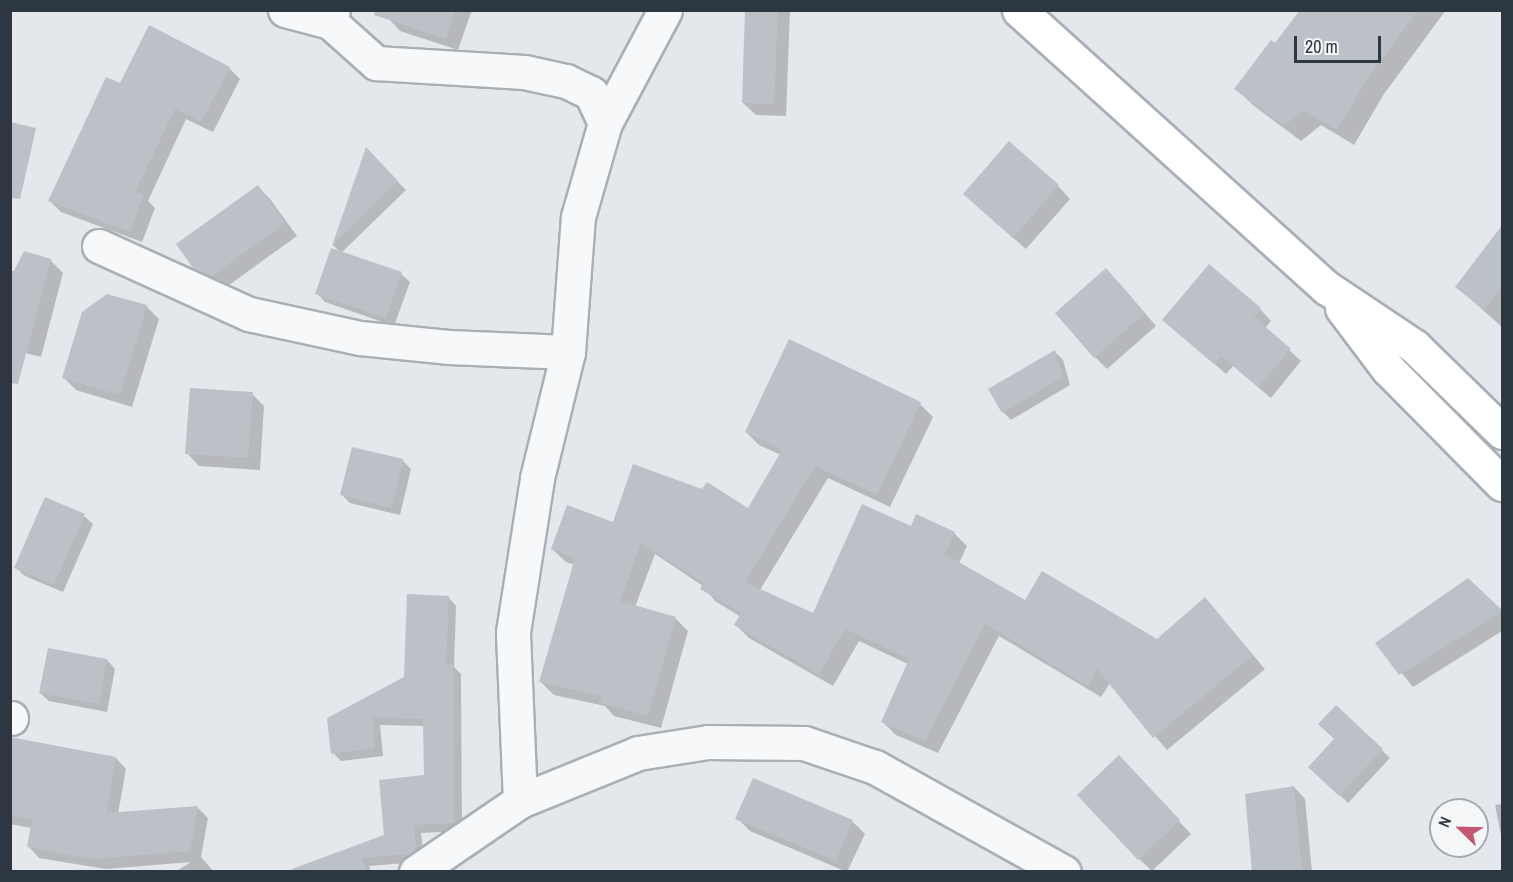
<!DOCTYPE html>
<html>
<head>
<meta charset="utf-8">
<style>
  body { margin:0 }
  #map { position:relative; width:1513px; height:882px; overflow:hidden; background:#e4e7eb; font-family:"Archivo Narrow",sans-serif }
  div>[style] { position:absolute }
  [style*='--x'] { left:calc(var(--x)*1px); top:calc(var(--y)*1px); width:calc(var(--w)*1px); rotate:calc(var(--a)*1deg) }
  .shadow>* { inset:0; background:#0003 }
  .building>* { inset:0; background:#bcc1c7 }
  .roads { filter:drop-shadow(2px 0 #a9afb5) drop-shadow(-2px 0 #a9afb5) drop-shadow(0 2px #a9afb5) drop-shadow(0 -2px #a9afb5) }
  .street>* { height:33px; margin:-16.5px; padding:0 16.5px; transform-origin:16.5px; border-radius:16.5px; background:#f7f8f9 }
  .secondary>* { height:33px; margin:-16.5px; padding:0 16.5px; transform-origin:16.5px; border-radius:16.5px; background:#fff }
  span { translate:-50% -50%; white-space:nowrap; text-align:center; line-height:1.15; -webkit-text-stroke:5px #f4f6f8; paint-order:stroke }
  .frame { position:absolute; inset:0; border:12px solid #2d3742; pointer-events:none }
  .north { position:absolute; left:1429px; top:798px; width:60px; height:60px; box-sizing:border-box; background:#f4f6f8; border:2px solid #a4aaaf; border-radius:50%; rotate:293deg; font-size:16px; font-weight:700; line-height:24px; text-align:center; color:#2d3742 }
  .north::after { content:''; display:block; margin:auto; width:21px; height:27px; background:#c35670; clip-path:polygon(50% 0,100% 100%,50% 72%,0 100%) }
  .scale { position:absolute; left:1294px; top:36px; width:87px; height:27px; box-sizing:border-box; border:3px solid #2d3742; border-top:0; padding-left:8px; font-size:18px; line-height:21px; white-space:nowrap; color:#2d3742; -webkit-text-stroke:4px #f4f6f8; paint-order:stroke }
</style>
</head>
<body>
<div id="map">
  <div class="shadow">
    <i style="clip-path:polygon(390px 10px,472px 10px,458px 50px,400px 31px,388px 18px)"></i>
    <i style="clip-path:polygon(747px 10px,790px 10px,786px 116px,756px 115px,743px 103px)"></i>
    <i style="clip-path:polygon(1302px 10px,1446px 10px,1384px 94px,1354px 145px,1321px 125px,1301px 141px,1253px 105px,1236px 89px,1276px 45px)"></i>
    <i style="clip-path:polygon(229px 68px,240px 79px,213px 132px,186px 119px,148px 201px,155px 208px,142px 242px,61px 212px,49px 200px,121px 85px)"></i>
    <i style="clip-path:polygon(367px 150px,406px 190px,341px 253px,401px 274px,410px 282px,394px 326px,325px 302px,317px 293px,340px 252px,333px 245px)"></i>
    <i style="clip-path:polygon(1058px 186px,1070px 199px,1026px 249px,977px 206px)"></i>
    <i style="clip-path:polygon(258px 187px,270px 199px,297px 236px,225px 288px,207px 280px,194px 267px)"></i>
    <i style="clip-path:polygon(1502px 226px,1502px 327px,1457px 287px)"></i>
    <i style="clip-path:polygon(50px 260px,63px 273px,41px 357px,10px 349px,10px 270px,16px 272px)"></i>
    <i style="clip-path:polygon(1119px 283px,1156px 326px,1107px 369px,1095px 357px)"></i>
    <i style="clip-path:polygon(146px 306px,159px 319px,132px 407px,76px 390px,64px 378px)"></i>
    <i style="clip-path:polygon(1260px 309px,1271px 321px,1265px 328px,1301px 361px,1271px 398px,1233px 366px,1226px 374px,1176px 331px)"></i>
    <i style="clip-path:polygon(1055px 352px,1063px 360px,1070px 385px,1011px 420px,1003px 412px)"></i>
    <i style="clip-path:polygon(252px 394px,264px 406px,260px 470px,199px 466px,187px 453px)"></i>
    <i style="clip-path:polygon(920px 404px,933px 417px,890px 507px,828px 478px,760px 590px,813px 615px,911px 528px,954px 533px,967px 546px,959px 563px,1026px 602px,1157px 641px,1205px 599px,1265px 669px,1167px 750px,1110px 683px,1101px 697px,999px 636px,938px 753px,896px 735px,883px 722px,908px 664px,859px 641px,833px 686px,749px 638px,736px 625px,741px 617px,715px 601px,703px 586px,655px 554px,635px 607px,675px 618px,688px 631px,661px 728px,614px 716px,605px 706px,554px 695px,541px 682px,575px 565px,566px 562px,552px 549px,614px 524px,748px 511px,781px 455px,759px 445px,746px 432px)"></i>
    <i style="clip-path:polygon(403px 461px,411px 469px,400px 515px,350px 503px,342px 495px)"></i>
    <i style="clip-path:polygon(84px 516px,93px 524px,63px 592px,25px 576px,16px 568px)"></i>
    <i style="clip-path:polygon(1468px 580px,1502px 613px,1502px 631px,1413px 687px,1377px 643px)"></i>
    <i style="clip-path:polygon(448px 597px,456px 606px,454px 667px,461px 674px,462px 831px,421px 833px,424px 858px,418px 862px,369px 866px,371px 872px,323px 872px,386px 836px,425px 777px,424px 726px,380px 725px,383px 756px,341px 761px,333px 753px,405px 678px)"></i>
    <i style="clip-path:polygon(107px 660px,115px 669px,107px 712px,49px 701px,40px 693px)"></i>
    <i style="clip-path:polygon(1336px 707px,1390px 758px,1348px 803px,1310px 767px,1336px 739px)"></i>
    <i style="clip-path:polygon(10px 739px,116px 758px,126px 769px,118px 814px,197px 807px,208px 818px,201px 857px,214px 872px,175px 872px,191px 862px,106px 869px,39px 858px,29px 847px,32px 828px,10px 824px)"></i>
    <i style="clip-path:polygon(1131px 770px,1191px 834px,1152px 871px,1139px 859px)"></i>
    <i style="clip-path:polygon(1294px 787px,1305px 799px,1312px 872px,1254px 872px)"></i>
    <i style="clip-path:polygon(1502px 804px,1502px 840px,1495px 805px)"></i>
    <i style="clip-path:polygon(737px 818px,852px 821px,865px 834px,847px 872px,750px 831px)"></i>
  </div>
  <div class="building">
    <i style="clip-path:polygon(375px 10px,455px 10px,446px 39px,374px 15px)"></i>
    <i style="clip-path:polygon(745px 10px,778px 10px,774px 104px,742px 103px)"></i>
    <i style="clip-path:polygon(1300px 10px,1418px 10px,1368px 78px,1337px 130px,1304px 110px,1284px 126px,1234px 89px,1271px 40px,1275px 43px)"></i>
    <i style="clip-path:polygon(149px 25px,230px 67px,201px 122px,175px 109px,135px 192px,144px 195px,130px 232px,48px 201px,106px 77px,120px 83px)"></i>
    <i style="clip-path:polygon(10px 122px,36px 128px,20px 199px,10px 198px)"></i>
    <i style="clip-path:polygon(1009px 141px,1059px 185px,1013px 238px,963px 194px)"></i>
    <i style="clip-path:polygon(366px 147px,398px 181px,332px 246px)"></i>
    <i style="clip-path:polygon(258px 185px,285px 223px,212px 276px,193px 268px,176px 244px)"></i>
    <i style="clip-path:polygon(1503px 224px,1503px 286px,1484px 310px,1455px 287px)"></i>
    <i style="clip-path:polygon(331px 248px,402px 272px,386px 318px,315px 294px)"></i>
    <i style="clip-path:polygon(24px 251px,51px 259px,18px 384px,10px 383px,10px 279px)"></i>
    <i style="clip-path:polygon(1209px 264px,1261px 308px,1254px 317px,1291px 349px,1258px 387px,1221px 356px,1214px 364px,1162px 320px)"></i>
    <i style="clip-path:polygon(1106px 268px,1145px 313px,1094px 358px,1055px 313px)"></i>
    <i style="clip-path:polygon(107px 294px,147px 305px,120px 395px,62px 378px,82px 312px)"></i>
    <i style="clip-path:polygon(789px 339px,921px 402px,877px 495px,815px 466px,745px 582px,813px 613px,862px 504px,911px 526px,916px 514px,955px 532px,945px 554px,1025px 600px,1042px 571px,1157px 639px,1205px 597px,1253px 655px,1153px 738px,1097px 669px,1088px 686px,985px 624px,925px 741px,881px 722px,909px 659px,845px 629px,819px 674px,734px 625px,741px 613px,700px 589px,703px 583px,641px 543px,620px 601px,676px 617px,648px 716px,600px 703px,601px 696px,539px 682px,575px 558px,551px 549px,567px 505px,613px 522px,633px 464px,702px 489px,707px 482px,748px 508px,782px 450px,745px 432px)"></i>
    <i style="clip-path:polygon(1055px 350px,1063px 377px,1002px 413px,988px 389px)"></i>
    <i style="clip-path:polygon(190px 388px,253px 392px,248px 458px,185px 454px)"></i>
    <i style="clip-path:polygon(352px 447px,403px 459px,392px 508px,340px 495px)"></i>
    <i style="clip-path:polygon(45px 497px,85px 514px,54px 585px,14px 568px)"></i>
    <i style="clip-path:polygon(1468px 578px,1503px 611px,1399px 675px,1375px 643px)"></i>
    <i style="clip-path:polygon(407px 594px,449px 596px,446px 664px,453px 664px,454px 823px,414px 825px,416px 849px,409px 854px,362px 858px,367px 872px,292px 872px,292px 869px,384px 835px,379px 780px,424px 775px,423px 719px,372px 717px,375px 748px,331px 754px,327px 718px,404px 677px)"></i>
    <i style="clip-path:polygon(48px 648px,107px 659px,99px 704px,39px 693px)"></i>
    <i style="clip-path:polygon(1336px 705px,1383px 749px,1339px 796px,1308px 767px,1334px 739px,1318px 724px)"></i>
    <i style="clip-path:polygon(10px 737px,116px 757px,106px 813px,198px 806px,190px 851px,95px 859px,27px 847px,32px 820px,10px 816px)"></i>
    <i style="clip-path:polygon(1119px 755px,1180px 820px,1138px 860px,1077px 795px)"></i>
    <i style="clip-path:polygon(753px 778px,853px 820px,836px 861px,735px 819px)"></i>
    <i style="clip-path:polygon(1294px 786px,1302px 872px,1252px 872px,1245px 794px)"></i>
  </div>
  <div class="roads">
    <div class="street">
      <i style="--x:285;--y:10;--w:47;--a:14.9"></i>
      <i style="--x:333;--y:10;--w:12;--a:104"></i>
      <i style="--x:330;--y:22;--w:62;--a:41.7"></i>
      <i style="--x:376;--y:63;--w:148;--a:3.5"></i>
      <i style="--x:524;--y:72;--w:43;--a:12.1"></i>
      <i style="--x:566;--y:81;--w:28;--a:26"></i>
      <i style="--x:591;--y:93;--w:33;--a:65"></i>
      <i style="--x:99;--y:246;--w:165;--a:24.4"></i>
      <i style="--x:249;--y:314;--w:114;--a:12.2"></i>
      <i style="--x:360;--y:338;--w:88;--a:5.8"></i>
      <i style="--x:448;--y:347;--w:120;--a:2.4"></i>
      <i style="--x:10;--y:718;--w:1;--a:0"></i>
      <i style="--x:520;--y:801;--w:169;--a:-92.4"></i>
      <i style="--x:513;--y:632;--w:156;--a:-81.1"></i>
      <i style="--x:537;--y:478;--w:130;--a:-76.2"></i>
      <i style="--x:568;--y:352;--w:135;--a:-85.8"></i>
      <i style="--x:578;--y:217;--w:98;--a:-74"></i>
      <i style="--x:605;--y:123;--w:128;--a:-62"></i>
      <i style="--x:416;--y:872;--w:126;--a:-34.3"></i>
      <i style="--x:520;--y:801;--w:127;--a:-22.1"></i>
      <i style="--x:638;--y:753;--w:71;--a:-8.9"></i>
      <i style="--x:708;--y:742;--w:96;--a:0.6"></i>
      <i style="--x:804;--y:743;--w:75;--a:18.7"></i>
      <i style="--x:875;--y:767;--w:216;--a:29.1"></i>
    </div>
    <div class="secondary">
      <i style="--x:1019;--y:10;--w:415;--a:42.1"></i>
      <i style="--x:1327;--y:288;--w:105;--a:33.7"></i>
      <i style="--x:1414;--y:346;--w:123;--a:44.3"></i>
      <i style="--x:1342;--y:308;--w:76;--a:53"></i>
      <i style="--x:1388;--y:369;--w:162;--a:45.3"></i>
    </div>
  </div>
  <div class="frame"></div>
  <div class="north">N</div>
  <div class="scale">20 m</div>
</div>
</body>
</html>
